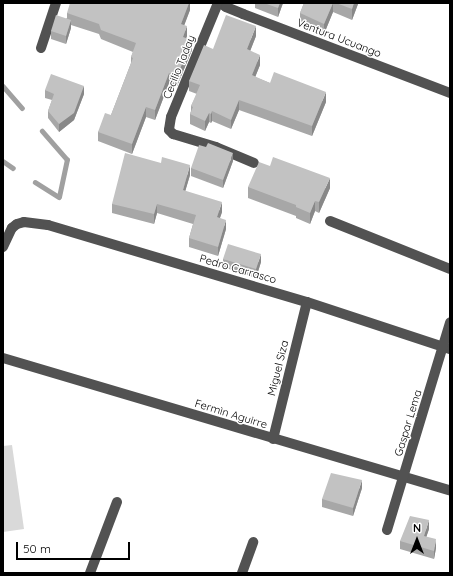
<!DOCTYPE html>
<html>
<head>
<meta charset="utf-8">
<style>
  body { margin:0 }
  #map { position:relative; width:453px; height:576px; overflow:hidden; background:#fff; font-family:Quicksand,sans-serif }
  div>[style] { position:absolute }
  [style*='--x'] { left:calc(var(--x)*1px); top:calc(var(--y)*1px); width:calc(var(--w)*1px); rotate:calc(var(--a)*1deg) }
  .green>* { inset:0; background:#d9d9d9 }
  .stream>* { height:4.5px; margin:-2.25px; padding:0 2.25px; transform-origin:2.25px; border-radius:2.25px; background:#a0a0a0 }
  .minor>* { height:10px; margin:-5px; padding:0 5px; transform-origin:5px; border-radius:5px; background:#525252 }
  .wall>* { inset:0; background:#a7a7a7 }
  .shaded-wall>* { inset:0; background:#888 }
  .building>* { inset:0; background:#c2c2c2 }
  span { translate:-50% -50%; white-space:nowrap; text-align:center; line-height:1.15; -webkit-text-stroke:3px #fff; paint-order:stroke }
  .street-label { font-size:11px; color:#000 }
  .frame { position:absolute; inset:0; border:4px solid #000; pointer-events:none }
  .north { position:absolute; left:397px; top:520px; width:40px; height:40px; -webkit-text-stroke:3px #fff; paint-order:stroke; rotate:0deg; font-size:11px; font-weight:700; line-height:16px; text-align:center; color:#000 }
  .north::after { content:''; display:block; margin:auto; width:14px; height:18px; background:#000; clip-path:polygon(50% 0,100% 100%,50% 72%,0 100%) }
  .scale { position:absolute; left:16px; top:542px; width:114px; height:18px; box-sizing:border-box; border:2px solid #000; border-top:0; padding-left:5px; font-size:12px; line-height:14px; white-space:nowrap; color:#000; -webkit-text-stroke:3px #fff; paint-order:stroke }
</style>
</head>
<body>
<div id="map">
  <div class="green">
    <i style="clip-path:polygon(12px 445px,24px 529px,3px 532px,3px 446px)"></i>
  </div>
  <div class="stream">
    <i style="--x:3;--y:86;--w:29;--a:49"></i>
    <i style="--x:3;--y:161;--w:12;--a:35"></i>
    <i style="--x:35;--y:182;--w:28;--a:32"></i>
    <i style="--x:59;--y:197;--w:38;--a:-78"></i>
    <i style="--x:67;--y:160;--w:38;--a:-131"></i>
  </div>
  <div class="minor">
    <i style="--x:218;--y:3;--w:123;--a:112.4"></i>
    <i style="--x:171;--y:117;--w:13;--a:99"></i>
    <i style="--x:169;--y:130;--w:6;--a:45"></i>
    <i style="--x:173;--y:134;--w:45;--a:16.8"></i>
    <i style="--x:216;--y:147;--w:41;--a:22.8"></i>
    <i style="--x:221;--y:3;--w:6;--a:39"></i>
    <i style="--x:226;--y:7;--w:18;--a:22"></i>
    <i style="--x:243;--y:14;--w:222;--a:20.9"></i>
    <i style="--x:41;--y:48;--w:47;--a:-71.6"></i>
    <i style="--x:330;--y:221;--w:129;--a:21.8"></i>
    <i style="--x:3;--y:247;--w:21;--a:-65"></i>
    <i style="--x:12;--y:228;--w:6;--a:-39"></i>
    <i style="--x:17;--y:224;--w:7;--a:-16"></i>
    <i style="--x:24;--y:222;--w:24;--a:7"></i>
    <i style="--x:48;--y:225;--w:270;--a:16.6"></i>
    <i style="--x:307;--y:302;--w:151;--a:18.2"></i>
    <i style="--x:3;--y:358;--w:466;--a:16.5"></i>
    <i style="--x:273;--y:439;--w:141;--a:-76.1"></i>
    <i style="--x:387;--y:530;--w:217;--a:-73.1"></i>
    <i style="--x:90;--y:573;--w:76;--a:-69.2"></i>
    <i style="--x:242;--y:573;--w:33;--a:-70"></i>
  </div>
  <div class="wall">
    <i style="clip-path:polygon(190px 3px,190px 10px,184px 25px,187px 36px,186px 38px,192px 50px,177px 86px,169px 83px,155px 120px,146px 117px,132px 154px,98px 141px,98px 132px,111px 115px,131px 63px,131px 57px,133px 52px,101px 39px,99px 34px,71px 25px,71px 28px,66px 44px,51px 39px,51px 31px,67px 18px,67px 13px)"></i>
    <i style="clip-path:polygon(255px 3px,283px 3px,278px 17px,255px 8px)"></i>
    <i style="clip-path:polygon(304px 3px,358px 3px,358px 4px,352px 20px,333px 12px,324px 34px,300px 23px,300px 13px)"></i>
    <i style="clip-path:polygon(256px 36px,250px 51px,260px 65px,255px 77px,270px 83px,326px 102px,312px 136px,239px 110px,231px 129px,212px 121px,211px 123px,209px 122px,205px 131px,190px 124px,190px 114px,191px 111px,191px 106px,197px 94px,189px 91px,189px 81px)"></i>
    <i style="clip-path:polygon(45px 90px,84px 94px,74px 120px,59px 132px,48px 118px,48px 111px,52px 100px,45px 98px)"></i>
    <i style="clip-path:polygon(233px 161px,223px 188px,191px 176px,191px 168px)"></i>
    <i style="clip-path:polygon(190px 175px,185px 191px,222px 212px,220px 218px,226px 229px,218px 256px,189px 247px,189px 238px,193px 224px,157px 213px,154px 224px,112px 213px,112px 204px)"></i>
    <i style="clip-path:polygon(248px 187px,330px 188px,319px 213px,315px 211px,310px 224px,296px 218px,296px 216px,248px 198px)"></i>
    <i style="clip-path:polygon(223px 259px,261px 262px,256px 278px,223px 267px)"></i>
    <i style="clip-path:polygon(362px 488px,353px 516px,322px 507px,322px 499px)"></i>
    <i style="clip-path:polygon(429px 529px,426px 537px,436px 548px,434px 559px,400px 549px,400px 541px)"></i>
  </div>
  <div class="shaded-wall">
    <i style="clip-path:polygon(189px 3px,190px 3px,190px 10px,181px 34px,181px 24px)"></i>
    <i style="clip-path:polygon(280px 3px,283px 3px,278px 17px,278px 8px)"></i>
    <i style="clip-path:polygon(333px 3px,333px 12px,324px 34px,324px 24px)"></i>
    <i style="clip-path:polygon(354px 3px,358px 3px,358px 4px,352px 20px,352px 9px)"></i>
    <i style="clip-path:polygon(71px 20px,71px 28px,66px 44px,66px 36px)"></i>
    <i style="clip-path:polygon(187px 26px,187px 36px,183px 47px,183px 37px)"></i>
    <i style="clip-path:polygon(256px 26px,256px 36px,247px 59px,247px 49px)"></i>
    <i style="clip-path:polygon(192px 40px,192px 50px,177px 86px,177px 76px)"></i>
    <i style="clip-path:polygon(260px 55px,260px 65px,252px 85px,252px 75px)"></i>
    <i style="clip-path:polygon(169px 73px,169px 83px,155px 120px,155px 110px)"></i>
    <i style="clip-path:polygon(84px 86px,84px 94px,74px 120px,59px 132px,59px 124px)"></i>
    <i style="clip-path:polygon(326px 92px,326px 102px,312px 136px,312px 126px)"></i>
    <i style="clip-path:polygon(239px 100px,239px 110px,231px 129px,231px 120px)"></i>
    <i style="clip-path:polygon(146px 107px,146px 117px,132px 154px,132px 144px)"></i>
    <i style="clip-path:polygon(212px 111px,212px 121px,211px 123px,211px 114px)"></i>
    <i style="clip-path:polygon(209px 113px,209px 122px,205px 131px,205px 121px)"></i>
    <i style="clip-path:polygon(233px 153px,233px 161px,223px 188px,223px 180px)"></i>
    <i style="clip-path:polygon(190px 165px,190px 175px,183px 199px,183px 190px)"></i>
    <i style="clip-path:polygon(330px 178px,330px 188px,319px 213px,319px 202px)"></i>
    <i style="clip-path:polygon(315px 201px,315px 211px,310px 224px,310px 213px)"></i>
    <i style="clip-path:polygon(222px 202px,222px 212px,217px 226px,217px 217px)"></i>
    <i style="clip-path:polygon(157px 204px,157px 213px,154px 224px,154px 214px)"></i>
    <i style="clip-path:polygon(226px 220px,226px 229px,218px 256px,218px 247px)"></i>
    <i style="clip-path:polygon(261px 254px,261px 262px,256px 278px,256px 269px)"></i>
    <i style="clip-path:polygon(362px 480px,362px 488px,353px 516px,353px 508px)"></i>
    <i style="clip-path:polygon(429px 520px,429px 529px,424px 544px,424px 536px)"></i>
    <i style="clip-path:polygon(436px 539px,436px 548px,434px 559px,434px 551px)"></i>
  </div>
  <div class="building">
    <i style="clip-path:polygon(70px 3px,189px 3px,181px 24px,187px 26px,183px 37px,192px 40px,177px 76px,169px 73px,155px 110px,146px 107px,132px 144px,98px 132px,105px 113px,111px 115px,133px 58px,131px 57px,136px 43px,101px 30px,99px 24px,67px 13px)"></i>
    <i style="clip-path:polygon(264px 3px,280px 3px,278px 8px)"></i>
    <i style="clip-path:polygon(304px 3px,333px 3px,324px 24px,300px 13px)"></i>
    <i style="clip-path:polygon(336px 3px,354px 3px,352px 9px)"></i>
    <i style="clip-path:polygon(56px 15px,71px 20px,66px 36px,51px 31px)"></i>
    <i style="clip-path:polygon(226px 15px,256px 26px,247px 49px,260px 55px,252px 75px,270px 83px,274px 72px,326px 92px,312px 126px,239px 100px,231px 120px,212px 111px,211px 114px,209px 113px,205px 121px,190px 114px,193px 107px,191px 106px,200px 85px,189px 81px,204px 45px,213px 49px)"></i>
    <i style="clip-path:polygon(51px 74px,84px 86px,74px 113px,59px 124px,48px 111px,54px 94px,45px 90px)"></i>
    <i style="clip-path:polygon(208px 143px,233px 153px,223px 180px,191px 168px,199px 145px,206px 147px)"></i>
    <i style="clip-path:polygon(125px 153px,161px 163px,162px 157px,190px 165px,183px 190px,222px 202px,217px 217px,226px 220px,218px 247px,189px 238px,196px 215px,157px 204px,154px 214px,112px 204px)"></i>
    <i style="clip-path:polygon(273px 157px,330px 178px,319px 202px,315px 201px,310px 213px,296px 207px,296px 205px,248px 187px,259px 162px,270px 166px)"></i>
    <i style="clip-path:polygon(228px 244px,261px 254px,256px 269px,223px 259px)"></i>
    <i style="clip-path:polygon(331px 473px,362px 480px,353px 508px,322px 499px)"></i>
    <i style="clip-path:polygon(410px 516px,429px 520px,424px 536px,436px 539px,434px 551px,400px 541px)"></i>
  </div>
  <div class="street-label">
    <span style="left:339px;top:38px;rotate:21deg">Ventura Ucuango</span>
    <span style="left:179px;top:67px;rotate:-68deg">Cecilio Taday</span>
    <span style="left:238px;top:269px;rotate:16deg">Pedro Carrasco</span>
    <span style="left:278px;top:368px;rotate:-76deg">Miguel Siza</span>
    <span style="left:231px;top:414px;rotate:17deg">Fermìn Aguirre</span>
    <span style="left:408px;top:423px;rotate:-73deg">Gaspar Lema</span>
  </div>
  <div class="frame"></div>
  <div class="north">N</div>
  <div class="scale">50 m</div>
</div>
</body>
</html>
